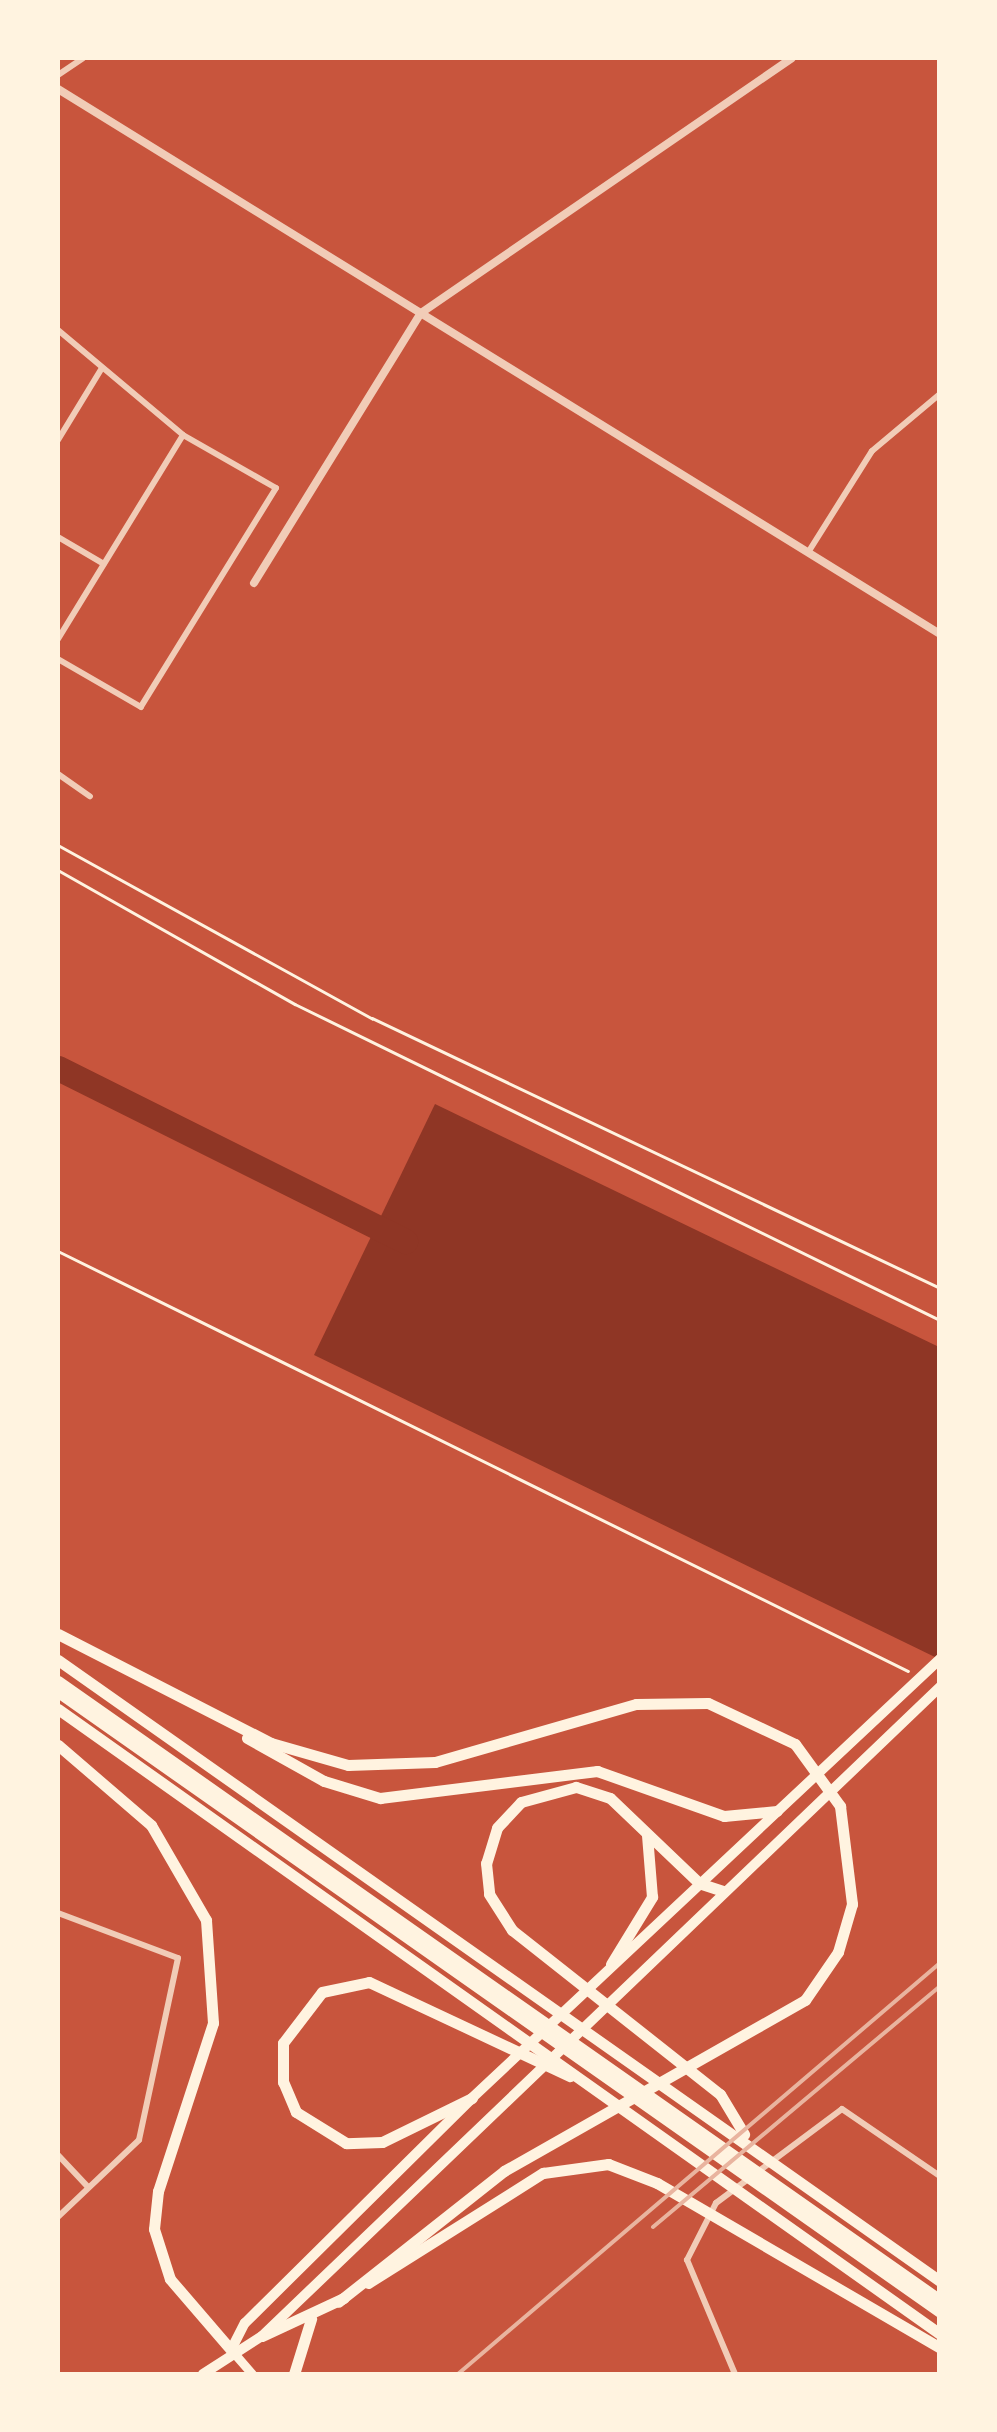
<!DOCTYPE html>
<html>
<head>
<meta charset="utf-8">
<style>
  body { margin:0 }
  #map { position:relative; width:997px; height:2432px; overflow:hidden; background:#c8553d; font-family:Raleway,sans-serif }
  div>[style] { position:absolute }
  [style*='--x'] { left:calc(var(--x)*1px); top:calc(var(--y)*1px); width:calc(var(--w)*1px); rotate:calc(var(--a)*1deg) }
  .water>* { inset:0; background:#8f3625 }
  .river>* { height:25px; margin:-12.5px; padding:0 12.5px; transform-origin:12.5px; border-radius:12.5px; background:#8f3625 }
  .path>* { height:2.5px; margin:-1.25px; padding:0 1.25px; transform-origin:1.25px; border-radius:1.25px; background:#fff3e0 }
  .minor>* { height:6px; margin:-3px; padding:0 3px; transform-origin:3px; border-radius:3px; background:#f1ccb7 }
  .tertiary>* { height:8px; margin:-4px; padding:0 4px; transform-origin:4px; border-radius:4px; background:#f1ccb7 }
  .secondary>* { height:9px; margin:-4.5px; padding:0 4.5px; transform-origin:4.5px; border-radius:4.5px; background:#fff3e0 }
  .primary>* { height:10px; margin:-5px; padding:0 5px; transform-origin:5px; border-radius:5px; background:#fff3e0 }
  .motorway>* { height:11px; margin:-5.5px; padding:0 5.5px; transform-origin:5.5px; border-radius:5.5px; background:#fff3e0 }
  .rail>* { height:4px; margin:-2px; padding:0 2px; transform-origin:2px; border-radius:2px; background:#e9b49f }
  span { translate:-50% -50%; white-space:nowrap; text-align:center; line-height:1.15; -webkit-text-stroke:10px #fff3e0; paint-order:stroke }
  .frame { position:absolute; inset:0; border:60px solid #fff3e0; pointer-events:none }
</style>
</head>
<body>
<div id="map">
  <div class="water">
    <i style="clip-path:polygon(435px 1104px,939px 1347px,939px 1659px,314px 1355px)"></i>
  </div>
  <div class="river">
    <i style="--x:58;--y:1068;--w:388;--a:26.5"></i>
  </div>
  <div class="path">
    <i style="--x:58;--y:845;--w:359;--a:28.9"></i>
    <i style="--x:372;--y:1018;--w:629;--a:25.42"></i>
    <i style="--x:58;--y:870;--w:272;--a:29.5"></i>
    <i style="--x:295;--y:1004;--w:718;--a:26.1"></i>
    <i style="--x:58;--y:1251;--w:948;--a:26.29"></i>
  </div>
  <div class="minor">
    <i style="--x:58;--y:75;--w:30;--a:-34"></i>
    <i style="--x:58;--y:330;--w:163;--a:40"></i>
    <i style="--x:183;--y:435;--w:107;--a:29.7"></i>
    <i style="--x:276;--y:488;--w:257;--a:121.7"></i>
    <i style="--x:141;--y:707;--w:96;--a:-150"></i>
    <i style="--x:58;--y:440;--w:84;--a:-58.6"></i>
    <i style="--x:58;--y:537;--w:53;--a:30.4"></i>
    <i style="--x:809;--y:551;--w:118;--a:-57.8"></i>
    <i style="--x:872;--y:451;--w:89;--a:-40"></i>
    <i style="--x:58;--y:639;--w:239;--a:-58.5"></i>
    <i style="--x:58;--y:774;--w:39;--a:35"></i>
    <i style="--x:58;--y:1913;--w:128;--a:20.6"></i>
    <i style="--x:178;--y:1958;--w:186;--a:102.1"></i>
    <i style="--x:139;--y:2140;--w:112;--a:136.5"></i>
    <i style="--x:58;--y:2155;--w:44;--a:46.8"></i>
    <i style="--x:735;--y:2374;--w:124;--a:-112.8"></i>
    <i style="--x:687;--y:2260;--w:64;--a:-63"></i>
    <i style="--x:716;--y:2203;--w:157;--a:-36.7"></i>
    <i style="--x:842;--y:2109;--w:119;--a:34.4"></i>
  </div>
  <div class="tertiary">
    <i style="--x:58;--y:89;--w:1037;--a:31.71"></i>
    <i style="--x:254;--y:583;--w:317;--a:-58.3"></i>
    <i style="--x:421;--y:313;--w:450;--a:-34.5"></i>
  </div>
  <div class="secondary">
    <i style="--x:233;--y:2352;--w:29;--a:49"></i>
  </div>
  <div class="primary">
    <i style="--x:232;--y:2348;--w:28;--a:-63"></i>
    <i style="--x:245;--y:2323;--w:320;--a:-44.7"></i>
    <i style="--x:472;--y:2098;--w:642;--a:-43.17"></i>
    <i style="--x:203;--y:2374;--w:70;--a:-32.8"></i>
    <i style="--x:262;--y:2336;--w:939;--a:-43.75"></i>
  </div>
  <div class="motorway">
    <i style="--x:58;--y:1634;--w:239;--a:27.1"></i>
    <i style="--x:271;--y:1743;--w:80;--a:15.9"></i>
    <i style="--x:348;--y:1765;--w:87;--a:-2"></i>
    <i style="--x:435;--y:1762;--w:209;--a:-16.1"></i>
    <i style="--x:636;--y:1704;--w:72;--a:-0.8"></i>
    <i style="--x:708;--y:1703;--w:96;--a:25.2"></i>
    <i style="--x:795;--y:1744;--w:77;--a:54"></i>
    <i style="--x:840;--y:1806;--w:99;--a:83"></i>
    <i style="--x:852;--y:1904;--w:50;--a:106.3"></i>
    <i style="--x:838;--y:1952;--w:58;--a:124.5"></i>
    <i style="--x:805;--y:2000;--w:346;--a:150.4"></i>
    <i style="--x:504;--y:2171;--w:211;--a:141.7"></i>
    <i style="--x:58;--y:1660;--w:1079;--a:35.15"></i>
    <i style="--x:58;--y:1681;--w:1078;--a:35.06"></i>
    <i style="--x:58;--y:1692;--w:1078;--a:35.11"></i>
    <i style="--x:58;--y:1709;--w:1081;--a:35.32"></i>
    <i style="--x:247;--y:1738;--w:88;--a:29.2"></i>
    <i style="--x:324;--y:1781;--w:59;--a:16.9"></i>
    <i style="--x:380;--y:1798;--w:219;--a:-7.1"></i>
    <i style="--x:597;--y:1771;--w:135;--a:19.5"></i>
    <i style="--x:724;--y:1816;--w:53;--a:-5.4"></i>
    <i style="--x:58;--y:1745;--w:123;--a:40.7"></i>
    <i style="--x:151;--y:1825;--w:110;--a:59.9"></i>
    <i style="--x:206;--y:1920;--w:103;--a:86.1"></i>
    <i style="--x:213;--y:2023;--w:177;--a:108.1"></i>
    <i style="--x:158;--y:2191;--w:38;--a:96"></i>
    <i style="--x:154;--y:2229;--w:52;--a:72.3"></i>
    <i style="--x:170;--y:2279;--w:94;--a:49.3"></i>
    <i style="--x:723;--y:1891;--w:25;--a:-162"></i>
    <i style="--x:699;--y:1883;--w:123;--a:-136.3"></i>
    <i style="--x:610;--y:1798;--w:36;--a:-162"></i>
    <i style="--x:576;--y:1787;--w:57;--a:164.7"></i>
    <i style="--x:521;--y:1802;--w:35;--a:133"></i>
    <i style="--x:497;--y:1828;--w:37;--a:107"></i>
    <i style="--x:486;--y:1863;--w:31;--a:84"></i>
    <i style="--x:489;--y:1894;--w:43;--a:57.4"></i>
    <i style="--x:512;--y:1930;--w:265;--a:38.3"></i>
    <i style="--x:720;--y:2094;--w:47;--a:59"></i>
    <i style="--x:611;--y:1964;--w:79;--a:-58.5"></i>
    <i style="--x:652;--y:1897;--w:62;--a:-94.6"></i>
    <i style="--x:472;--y:2098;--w:100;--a:153.9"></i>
    <i style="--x:382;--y:2142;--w:36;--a:178"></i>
    <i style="--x:346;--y:2143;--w:59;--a:-148.2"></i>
    <i style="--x:296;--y:2112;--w:33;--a:-113"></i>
    <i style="--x:283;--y:2082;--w:39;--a:-90"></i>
    <i style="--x:283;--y:2043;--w:64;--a:-52.6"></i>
    <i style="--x:322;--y:1992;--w:48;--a:-12"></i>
    <i style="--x:369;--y:1982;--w:222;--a:25.1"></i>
    <i style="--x:368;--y:2283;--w:207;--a:-32.2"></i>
    <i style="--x:543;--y:2173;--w:66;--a:-7.9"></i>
    <i style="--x:608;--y:2164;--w:53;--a:21.2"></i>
    <i style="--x:657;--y:2183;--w:328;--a:30.2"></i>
    <i style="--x:262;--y:2336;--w:90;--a:-24.9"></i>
    <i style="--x:294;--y:2374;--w:58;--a:-72.8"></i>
  </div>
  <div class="rail">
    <i style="--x:653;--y:2227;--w:375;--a:-40"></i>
    <i style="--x:458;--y:2374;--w:633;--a:-40.45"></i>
  </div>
  <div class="frame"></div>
</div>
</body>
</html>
